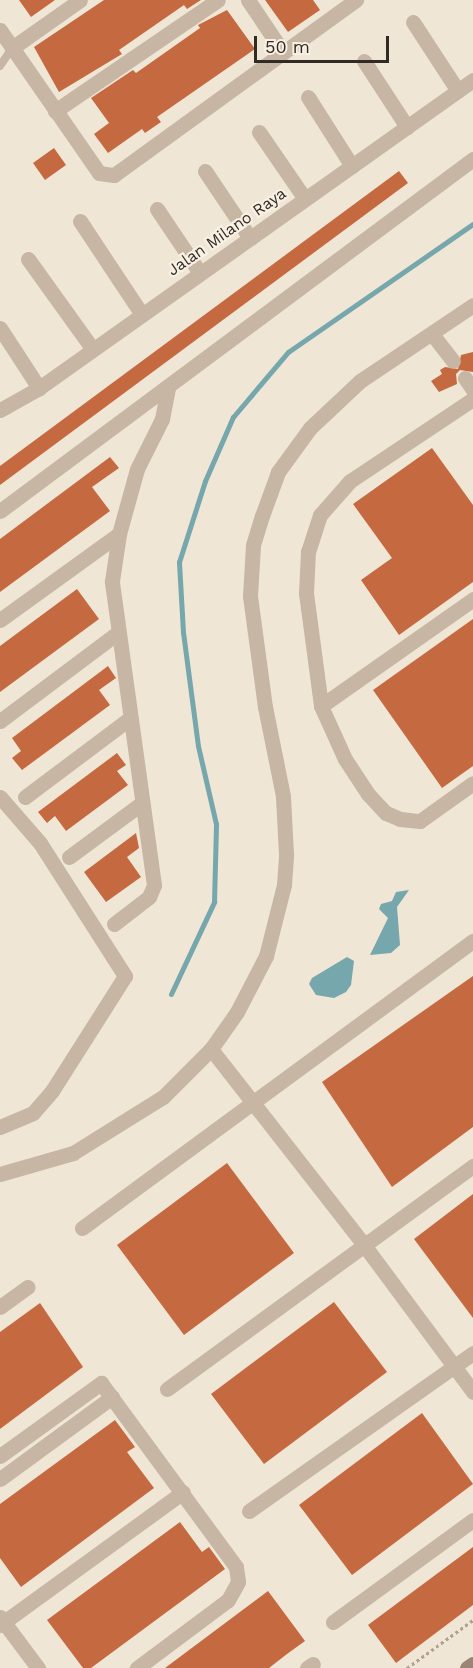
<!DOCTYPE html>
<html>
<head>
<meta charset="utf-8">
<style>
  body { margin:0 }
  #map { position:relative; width:473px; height:1668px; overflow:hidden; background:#f0e6d6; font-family:"Work Sans",sans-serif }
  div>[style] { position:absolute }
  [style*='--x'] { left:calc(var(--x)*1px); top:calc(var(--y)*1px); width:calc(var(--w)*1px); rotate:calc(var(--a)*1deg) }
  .water>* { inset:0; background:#76a7ac }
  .stream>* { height:5px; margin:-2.5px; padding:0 2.5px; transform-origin:2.5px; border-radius:2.5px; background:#76a7ac }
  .building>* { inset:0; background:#c56940 }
  .path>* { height:3px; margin-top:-1.5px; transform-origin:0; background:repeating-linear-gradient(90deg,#b3a08d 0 3px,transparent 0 6px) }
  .lane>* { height:8px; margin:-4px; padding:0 4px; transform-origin:4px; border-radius:4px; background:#c7b6a3 }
  .street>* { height:15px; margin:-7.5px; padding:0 7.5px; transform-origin:7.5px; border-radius:7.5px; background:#c7b6a3 }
  .secondary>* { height:15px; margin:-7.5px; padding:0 7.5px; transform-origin:7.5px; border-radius:7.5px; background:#9b8574 }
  span { translate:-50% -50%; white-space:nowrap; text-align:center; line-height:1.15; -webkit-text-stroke:4.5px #f8f0e2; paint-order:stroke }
  .street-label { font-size:16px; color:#322a25 }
  .scale { position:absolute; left:254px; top:36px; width:135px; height:27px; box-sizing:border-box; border:3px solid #322a25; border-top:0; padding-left:8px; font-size:18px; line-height:21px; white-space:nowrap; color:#322a25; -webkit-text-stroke:4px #f8f0e2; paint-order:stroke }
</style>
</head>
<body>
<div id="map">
  <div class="water">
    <i style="clip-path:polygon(409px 890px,397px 907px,400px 945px,391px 953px,370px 955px,388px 918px,379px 909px,381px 904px,392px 901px,396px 892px)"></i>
    <i style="clip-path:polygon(347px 957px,354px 961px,351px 985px,346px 992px,334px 998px,316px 995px,309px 984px,312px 978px)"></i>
  </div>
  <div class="stream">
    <i style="--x:171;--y:994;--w:102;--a:-64.9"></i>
    <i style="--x:214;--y:902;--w:78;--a:-88.5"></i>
    <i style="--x:216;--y:824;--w:80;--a:-103"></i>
    <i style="--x:198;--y:746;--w:115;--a:-97.5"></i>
    <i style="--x:183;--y:632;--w:70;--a:-93.3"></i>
    <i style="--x:179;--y:562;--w:85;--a:-72.2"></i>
    <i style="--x:205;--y:481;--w:70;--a:-66.4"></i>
    <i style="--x:233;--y:417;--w:85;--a:-49.8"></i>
    <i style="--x:288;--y:352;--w:225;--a:-34.7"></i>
  </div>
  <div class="building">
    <i style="clip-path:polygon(19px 0,55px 0,31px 17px)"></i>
    <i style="clip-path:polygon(104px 0,201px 0,187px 9px,184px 5px,119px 50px,122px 54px,59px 92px,34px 47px)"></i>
    <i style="clip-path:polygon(265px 0,313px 0,320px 10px,288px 32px)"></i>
    <i style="clip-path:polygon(227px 10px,255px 49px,157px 117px,161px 122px,145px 133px,142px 129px,108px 153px,94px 134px,109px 123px,91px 98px,133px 70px,136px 73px,200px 28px,198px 25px)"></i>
    <i style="clip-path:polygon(54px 148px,66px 165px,45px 180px,33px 163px)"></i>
    <i style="clip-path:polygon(399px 171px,408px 183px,0 485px,0 466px)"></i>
    <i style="clip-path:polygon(473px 352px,473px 372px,460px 370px,456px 374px,457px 384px,439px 392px,431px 381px,442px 374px,440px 370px,445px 367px,458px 369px,461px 355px)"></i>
    <i style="clip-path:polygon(432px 448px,473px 505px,473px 582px,399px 635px,361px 580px,392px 558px,353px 504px)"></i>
    <i style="clip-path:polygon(110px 457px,119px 468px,92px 487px,110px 511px,0 592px,0 539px)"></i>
    <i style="clip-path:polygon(77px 589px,99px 619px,0 692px,0 646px)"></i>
    <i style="clip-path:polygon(473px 619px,473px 766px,442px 788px,373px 690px)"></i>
    <i style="clip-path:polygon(108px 666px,116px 678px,99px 690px,110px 705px,22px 770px,12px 758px,21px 751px,12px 738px)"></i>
    <i style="clip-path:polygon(117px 753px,126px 765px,117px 771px,128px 785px,66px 831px,55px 816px,47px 823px,38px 812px)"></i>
    <i style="clip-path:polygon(136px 833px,139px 848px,127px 857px,141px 877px,106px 902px,84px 872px)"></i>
    <i style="clip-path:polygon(473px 976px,473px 1127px,392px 1187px,322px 1082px)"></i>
    <i style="clip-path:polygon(227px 1163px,294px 1253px,184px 1335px,117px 1245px)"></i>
    <i style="clip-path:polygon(473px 1194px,473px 1318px,414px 1239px)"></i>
    <i style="clip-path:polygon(334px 1302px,387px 1372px,264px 1464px,211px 1394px)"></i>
    <i style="clip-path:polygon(40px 1303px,83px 1367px,0 1429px,0 1332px)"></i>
    <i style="clip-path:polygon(422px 1413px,473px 1484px,352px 1575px,299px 1505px)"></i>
    <i style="clip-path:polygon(115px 1420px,135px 1447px,127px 1452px,154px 1488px,21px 1587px,0 1558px,0 1504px)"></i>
    <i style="clip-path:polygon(180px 1522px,202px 1552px,209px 1547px,225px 1569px,91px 1668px,83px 1668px,47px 1620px)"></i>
    <i style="clip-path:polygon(473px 1547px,473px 1605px,396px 1663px,368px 1625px)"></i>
    <i style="clip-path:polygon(268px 1591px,305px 1641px,287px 1654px,269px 1668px,165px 1668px)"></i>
  </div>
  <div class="path">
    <i style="--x:407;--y:1668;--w:82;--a:-36"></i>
  </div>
  <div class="lane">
    <i style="--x:0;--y:66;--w:22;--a:-56"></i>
  </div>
  <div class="street">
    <i style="--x:248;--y:0;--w:63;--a:56.1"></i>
    <i style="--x:413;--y:22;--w:82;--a:56.9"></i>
    <i style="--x:0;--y:30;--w:174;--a:55.3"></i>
    <i style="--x:99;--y:173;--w:15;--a:8"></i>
    <i style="--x:114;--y:175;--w:299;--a:-35.9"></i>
    <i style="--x:12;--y:48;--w:83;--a:-35.2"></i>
    <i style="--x:364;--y:61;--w:79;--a:56.9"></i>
    <i style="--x:308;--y:97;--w:82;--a:57.5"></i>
    <i style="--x:55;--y:111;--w:197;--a:-34.3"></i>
    <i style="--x:259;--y:132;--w:81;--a:55.5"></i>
    <i style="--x:205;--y:171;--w:81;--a:56.1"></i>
    <i style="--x:157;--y:209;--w:77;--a:56.1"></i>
    <i style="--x:80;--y:221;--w:110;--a:56.5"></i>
    <i style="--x:28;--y:259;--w:110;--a:54.3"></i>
    <i style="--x:0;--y:328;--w:72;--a:57"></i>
    <i style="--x:432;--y:334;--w:34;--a:52"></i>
    <i style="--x:465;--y:378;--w:14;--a:56"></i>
    <i style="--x:473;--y:399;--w:148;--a:146.3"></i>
    <i style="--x:350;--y:481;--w:45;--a:131.4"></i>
    <i style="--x:320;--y:515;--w:38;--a:108"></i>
    <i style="--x:308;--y:551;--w:42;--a:92.7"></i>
    <i style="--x:306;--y:593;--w:114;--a:82.4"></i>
    <i style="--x:321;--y:706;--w:58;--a:65.6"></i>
    <i style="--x:345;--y:759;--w:42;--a:56.7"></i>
    <i style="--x:368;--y:794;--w:26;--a:47"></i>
    <i style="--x:386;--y:813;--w:15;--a:23"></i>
    <i style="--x:400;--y:819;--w:20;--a:6"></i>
    <i style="--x:420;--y:821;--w:65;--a:-35.6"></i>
    <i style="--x:0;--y:410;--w:45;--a:-29.4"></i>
    <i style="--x:39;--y:388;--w:532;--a:-35.36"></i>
    <i style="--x:0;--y:511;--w:590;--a:-36.66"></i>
    <i style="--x:0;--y:620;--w:147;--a:-35.9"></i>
    <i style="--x:321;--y:706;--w:186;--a:-35.1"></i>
    <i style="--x:0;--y:721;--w:145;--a:-36.9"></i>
    <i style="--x:0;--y:797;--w:61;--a:49"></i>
    <i style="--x:40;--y:843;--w:158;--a:57.4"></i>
    <i style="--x:125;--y:976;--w:136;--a:122.4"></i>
    <i style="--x:52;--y:1091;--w:29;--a:131"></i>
    <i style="--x:33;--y:1113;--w:36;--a:157"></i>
    <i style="--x:25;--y:797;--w:130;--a:-36.9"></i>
    <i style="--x:69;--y:857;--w:91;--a:-36.5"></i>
    <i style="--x:114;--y:924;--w:44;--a:-37.6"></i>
    <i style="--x:149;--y:897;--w:13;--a:-67"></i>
    <i style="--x:154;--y:885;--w:307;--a:-97.9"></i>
    <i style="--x:112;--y:581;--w:48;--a:-81.5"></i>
    <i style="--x:119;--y:534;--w:67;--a:-74.5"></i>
    <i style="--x:137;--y:469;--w:56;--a:-63.4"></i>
    <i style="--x:162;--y:419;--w:32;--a:-79"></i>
    <i style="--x:211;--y:1049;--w:249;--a:52"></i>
    <i style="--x:364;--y:1245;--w:183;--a:53.4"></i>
    <i style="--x:0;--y:1174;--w:76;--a:-16"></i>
    <i style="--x:73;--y:1153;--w:106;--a:-31.9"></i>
    <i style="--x:163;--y:1097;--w:68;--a:-45"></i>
    <i style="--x:211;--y:1049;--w:45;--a:-54.9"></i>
    <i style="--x:237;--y:1012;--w:63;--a:-62.6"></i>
    <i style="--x:266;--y:956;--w:73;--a:-75.8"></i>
    <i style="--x:284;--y:885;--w:31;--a:-86"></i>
    <i style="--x:286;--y:854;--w:58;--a:-93"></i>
    <i style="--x:283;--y:796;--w:91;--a:-101.4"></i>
    <i style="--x:265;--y:707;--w:112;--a:-97.7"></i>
    <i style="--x:250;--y:596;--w:51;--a:-86.6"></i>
    <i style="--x:253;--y:545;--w:30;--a:-73"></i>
    <i style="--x:262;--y:516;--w:47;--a:-70"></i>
    <i style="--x:278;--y:472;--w:54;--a:-54"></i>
    <i style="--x:310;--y:428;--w:69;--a:-43.2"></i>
    <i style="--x:360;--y:381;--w:136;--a:-33.9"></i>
    <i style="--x:82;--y:1228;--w:485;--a:-36.3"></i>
    <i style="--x:0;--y:1307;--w:34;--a:-36"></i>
    <i style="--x:167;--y:1389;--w:379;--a:-36.1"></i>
    <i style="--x:0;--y:1456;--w:125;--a:-35.9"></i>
    <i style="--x:101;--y:1383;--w:228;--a:53.7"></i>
    <i style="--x:236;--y:1567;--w:15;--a:82"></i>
    <i style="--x:238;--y:1582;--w:21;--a:119"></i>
    <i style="--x:228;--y:1600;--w:114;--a:143.2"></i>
    <i style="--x:0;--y:1479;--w:139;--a:-36.2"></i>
    <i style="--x:249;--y:1511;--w:274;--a:-35.2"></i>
    <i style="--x:0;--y:1617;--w:64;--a:53.3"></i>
    <i style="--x:333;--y:1622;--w:173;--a:-36.1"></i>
    <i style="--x:0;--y:1625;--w:226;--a:-36"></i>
    <i style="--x:307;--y:1668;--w:7;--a:-34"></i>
  </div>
  <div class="secondary">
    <i style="--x:467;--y:1668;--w:7;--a:-34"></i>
  </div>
  <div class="street-label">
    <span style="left:227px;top:232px;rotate:-35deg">Jalan Milano Raya</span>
  </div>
  <div class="scale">50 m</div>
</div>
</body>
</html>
